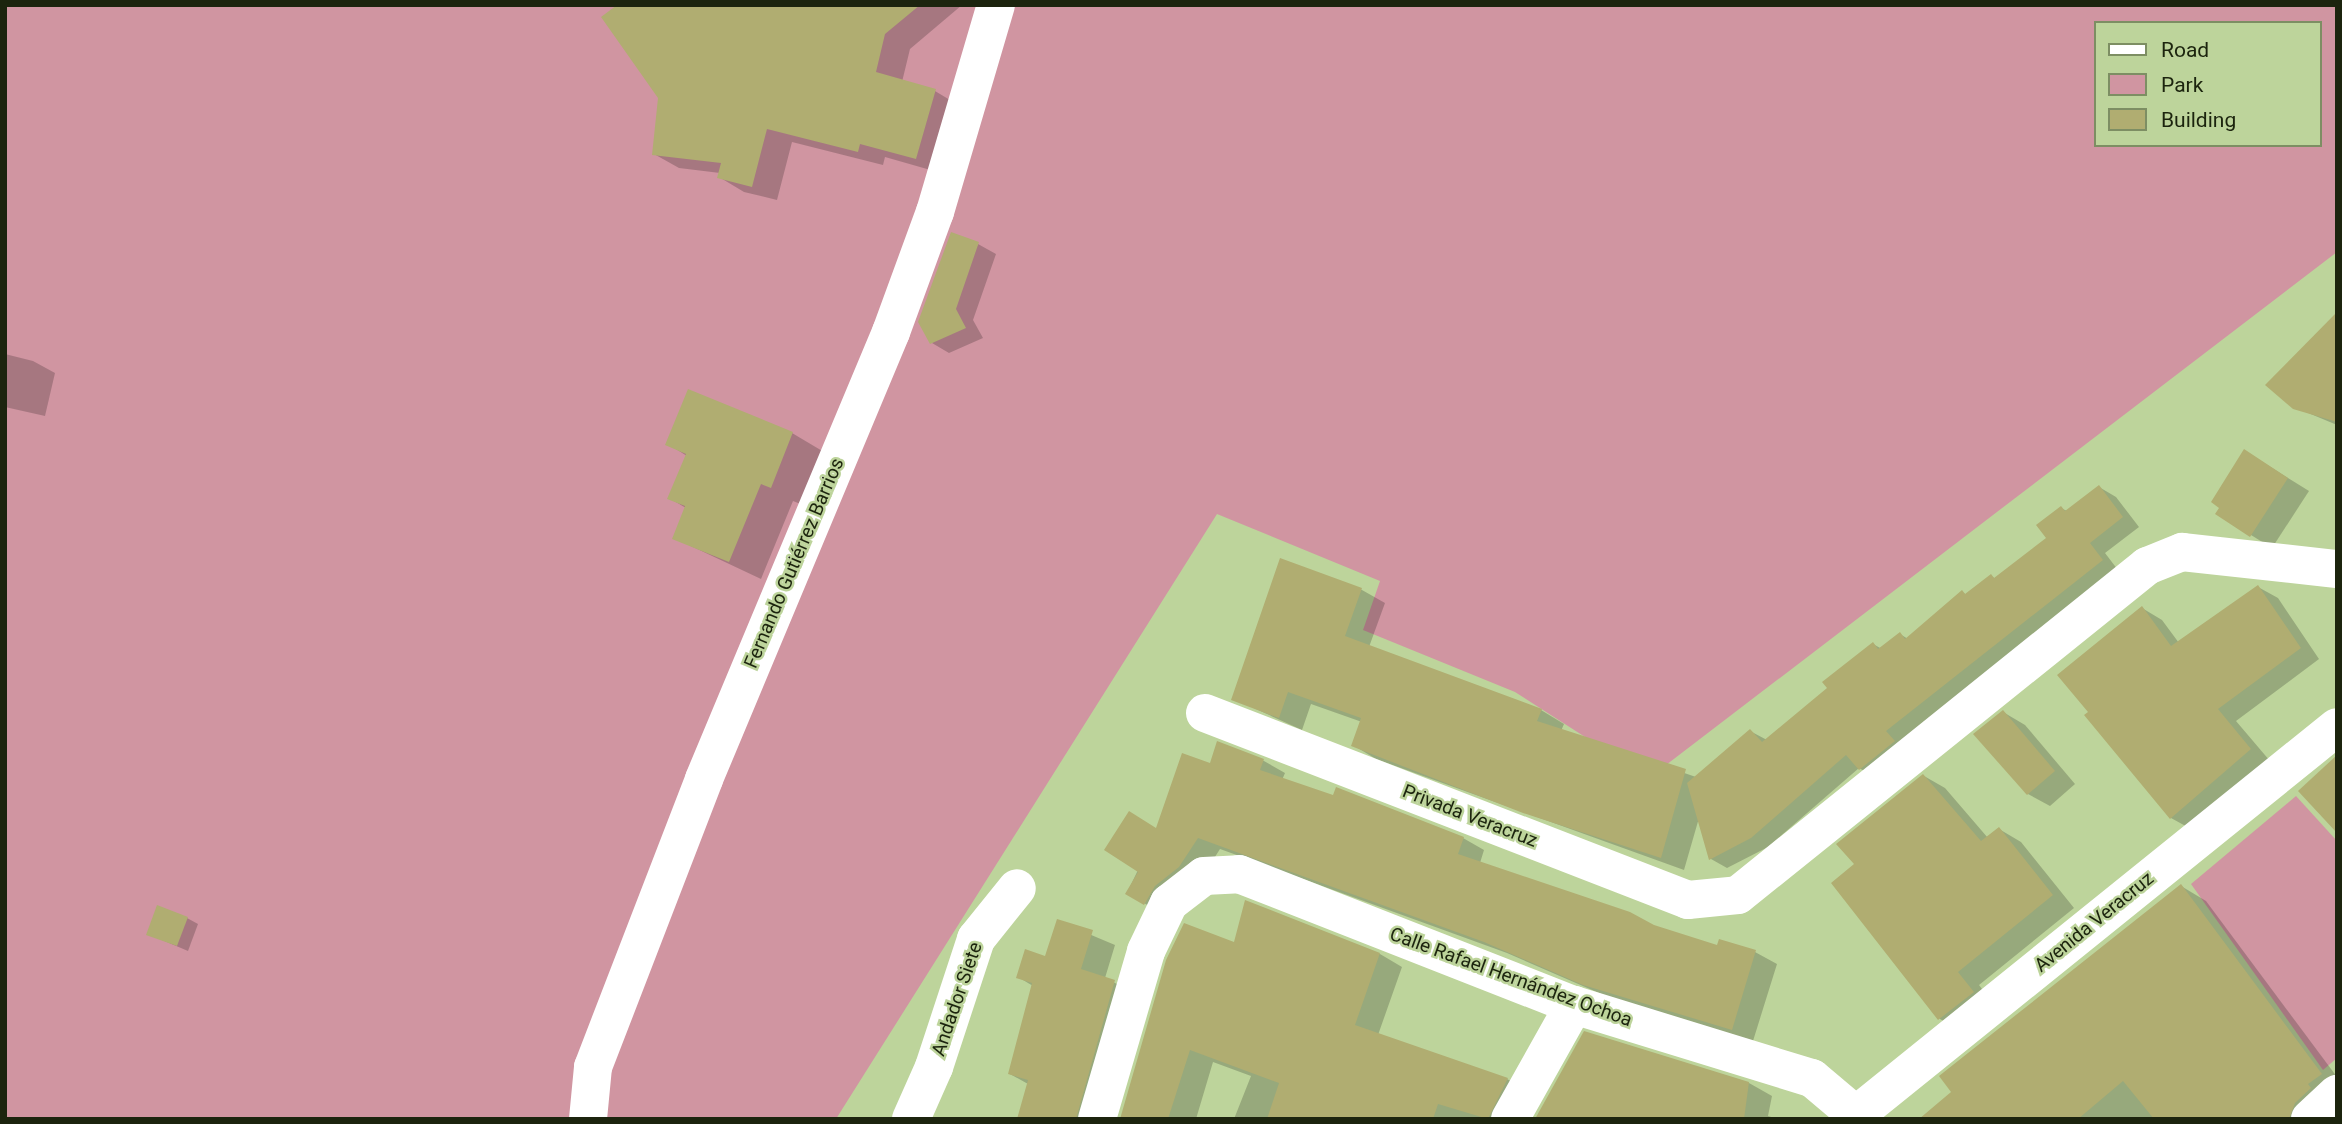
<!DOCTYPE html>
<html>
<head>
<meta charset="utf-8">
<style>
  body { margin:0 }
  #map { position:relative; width:2342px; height:1124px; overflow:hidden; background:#bdd49b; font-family:Roboto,sans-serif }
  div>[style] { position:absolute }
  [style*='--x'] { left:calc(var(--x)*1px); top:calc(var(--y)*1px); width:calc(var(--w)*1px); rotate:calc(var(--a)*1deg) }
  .green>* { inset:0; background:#d095a1 }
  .shadow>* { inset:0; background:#0003 }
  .building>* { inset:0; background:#b0ad71 }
  .street>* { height:38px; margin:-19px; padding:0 19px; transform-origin:19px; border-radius:19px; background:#fff }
  .secondary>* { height:38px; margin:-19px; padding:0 19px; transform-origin:19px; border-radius:19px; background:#fff }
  span { translate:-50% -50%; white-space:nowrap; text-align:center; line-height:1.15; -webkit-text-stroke:5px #bdd49b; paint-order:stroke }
  .street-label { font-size:19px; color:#1c240e }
  .frame { position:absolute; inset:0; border:7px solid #1c240e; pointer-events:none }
  .legend { position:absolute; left:2094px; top:21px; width:228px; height:126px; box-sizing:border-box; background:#bdd49b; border:2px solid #7d8e63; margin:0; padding:9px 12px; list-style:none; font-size:21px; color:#1c240e }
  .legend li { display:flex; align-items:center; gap:14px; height:35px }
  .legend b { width:35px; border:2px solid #7d8e63 }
</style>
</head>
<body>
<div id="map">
  <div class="green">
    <i style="clip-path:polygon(evenodd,5px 5px,2337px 5px,2337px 252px,1649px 778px,1515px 692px,1363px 630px,1380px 581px,1217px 514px,836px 1119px,5px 1119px,5px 5px,2095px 23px,2319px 23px,2319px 145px,2095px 145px,2095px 23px)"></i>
    <i style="clip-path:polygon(2296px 796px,2337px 841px,2337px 1058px,2323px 1070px,2191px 884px)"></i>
  </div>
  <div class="shadow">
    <i style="clip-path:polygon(751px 5px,962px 5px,910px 49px,902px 82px,935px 91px,960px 106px,941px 173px,885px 157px,883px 165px,792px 142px,777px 200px,744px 192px,719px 177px,720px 173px,679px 168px,654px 154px)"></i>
    <i style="clip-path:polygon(978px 244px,996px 254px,973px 320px,983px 338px,949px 353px,932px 343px)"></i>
    <i style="clip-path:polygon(2337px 326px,2337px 425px,2294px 407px)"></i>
    <i style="clip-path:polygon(5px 354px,33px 361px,55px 373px,45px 416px,5px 407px)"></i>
    <i style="clip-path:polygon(792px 433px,824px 452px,803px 505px,793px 501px,761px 579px,674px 538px,686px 508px,669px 498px,687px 456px,668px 444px)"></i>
    <i style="clip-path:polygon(2245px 451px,2309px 491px,2272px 548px,2251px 535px)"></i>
    <i style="clip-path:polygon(2099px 487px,2116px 497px,2139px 527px,2105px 553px,2118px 570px,1877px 778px,1859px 768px,1768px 847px,1727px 868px,1711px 859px,1699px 818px,1684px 870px,1376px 759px,1353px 745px,1362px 722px,1311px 704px,1302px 730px,1234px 699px,1281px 560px,1362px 590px,1385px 603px,1369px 647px,1541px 710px,1564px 724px,1561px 731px,1696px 777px,1750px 731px,1767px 740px,1830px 689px,1873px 644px,1882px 649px,1900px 634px,1908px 639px,1962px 592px,1967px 595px,1991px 576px,1996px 579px,2048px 538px,2061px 508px,2067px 511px)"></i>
    <i style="clip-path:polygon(2258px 587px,2278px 598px,2319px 659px,2236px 721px,2270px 761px,2191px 829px,2171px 818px,2142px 608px,2162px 620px,2179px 643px)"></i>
    <i style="clip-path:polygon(2003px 712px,2025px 725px,2075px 784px,2050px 806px,2028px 794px)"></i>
    <i style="clip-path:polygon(1218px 744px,1264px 761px,1285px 773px,1282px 780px,1463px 838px,1484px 850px,1480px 863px,1654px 927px,1718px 947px,1720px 941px,1755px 952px,1777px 964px,1753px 1041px,1606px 996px,1507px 953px,1220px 849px,1201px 879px,1166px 916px,1127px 893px,1157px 830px,1211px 765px)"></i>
    <i style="clip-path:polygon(1924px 776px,1945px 788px,1988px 838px,1999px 829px,2021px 842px,2074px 908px,1979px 985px,1994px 1005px,1961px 1031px,1940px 1019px,1834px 883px,1856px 865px)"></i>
    <i style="clip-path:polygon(2181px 886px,2206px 901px,2337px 1077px,2321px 1119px,1922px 1119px)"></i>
    <i style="clip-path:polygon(187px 918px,198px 924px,188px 951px,148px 934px)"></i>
    <i style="clip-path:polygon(1058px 921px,1115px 945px,1105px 978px,1137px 994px,1101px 1119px,1019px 1119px,1028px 1084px,1010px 1074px,1033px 986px,1018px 977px,1046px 958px)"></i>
    <i style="clip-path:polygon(1235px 944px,1380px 954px,1402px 967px,1378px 1035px,1507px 1079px,1530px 1092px,1517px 1119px,1234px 1119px,1251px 1076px,1213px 1062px,1196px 1119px,1122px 1119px)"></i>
    <i style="clip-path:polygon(1749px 1083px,1772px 1096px,1768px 1116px,1778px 1119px,1537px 1119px)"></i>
  </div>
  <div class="building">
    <i style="clip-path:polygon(617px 5px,920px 5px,885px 34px,876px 72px,936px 89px,916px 159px,860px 144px,858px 152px,767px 129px,752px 187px,717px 178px,721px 163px,652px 155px,658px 98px,601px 17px)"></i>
    <i style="clip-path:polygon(951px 232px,979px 242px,956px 309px,966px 328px,930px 344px,918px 322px)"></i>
    <i style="clip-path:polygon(2337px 312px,2337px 422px,2293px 409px,2265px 385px)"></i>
    <i style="clip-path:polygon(688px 389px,793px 432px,771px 488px,761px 484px,729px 562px,672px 539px,685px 506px,667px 499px,686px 454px,665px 445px)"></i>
    <i style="clip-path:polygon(2244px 449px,2288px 478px,2250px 537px,2215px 514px,2219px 508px,2211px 502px)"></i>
    <i style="clip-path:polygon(2099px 485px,2123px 517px,2090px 543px,2103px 560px,1886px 731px,1895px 741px,1859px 770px,1846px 755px,1751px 838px,1709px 860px,1687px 783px,1750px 729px,1762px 742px,1827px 688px,1822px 682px,1873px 642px,1878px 649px,1900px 632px,1905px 639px,1962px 590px,1965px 594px,1991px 574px,1994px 578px,2046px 538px,2036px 525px,2061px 506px,2065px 511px)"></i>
    <i style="clip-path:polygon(1280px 558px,1362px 588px,1345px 636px,1542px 709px,1537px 721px,1686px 769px,1661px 858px,1523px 813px,1351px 746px,1361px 718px,1288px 692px,1279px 718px,1231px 700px)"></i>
    <i style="clip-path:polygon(2258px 585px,2301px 648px,2218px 709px,2251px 749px,2170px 819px,2084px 715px,2088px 712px,2057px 675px,2142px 606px,2171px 646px)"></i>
    <i style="clip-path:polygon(2003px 710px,2055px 771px,2027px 795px,1973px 734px)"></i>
    <i style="clip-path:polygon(1217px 741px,1264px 759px,1260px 770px,1333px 795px,1336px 787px,1464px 837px,1458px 854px,1630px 912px,1654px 925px,1717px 945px,1719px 939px,1756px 950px,1732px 1030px,1583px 985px,1484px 942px,1198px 838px,1179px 867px,1155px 886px,1144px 905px,1125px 894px,1138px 872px,1104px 850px,1129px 811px,1156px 828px,1182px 753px,1210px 763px)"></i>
    <i style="clip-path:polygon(2337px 755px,2337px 833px,2298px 791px)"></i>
    <i style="clip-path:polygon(1923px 774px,1981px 841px,1999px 827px,2053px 895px,1958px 972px,1974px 992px,1938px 1020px,1831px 883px,1854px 864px,1836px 844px)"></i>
    <i style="clip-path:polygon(2181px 884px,2322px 1074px,2308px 1084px,2311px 1088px,2295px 1103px,2289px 1119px,2154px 1119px,2123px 1081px,2078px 1119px,1919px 1119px,1951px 1092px,1939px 1076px)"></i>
    <i style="clip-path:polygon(1245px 900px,1380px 953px,1355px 1025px,1508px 1078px,1488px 1119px,1438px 1104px,1433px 1119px,1267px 1119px,1279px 1083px,1190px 1050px,1168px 1119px,1120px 1119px,1166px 960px,1184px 923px,1234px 942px)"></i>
    <i style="clip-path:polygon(157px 905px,188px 917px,177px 946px,146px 935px)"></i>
    <i style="clip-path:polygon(1057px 919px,1093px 930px,1081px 969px,1115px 980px,1076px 1119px,1017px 1119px,1028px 1080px,1008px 1074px,1032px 983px,1016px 978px,1025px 949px,1045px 956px)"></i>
    <i style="clip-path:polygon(1584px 1031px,1749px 1082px,1744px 1119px,1535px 1119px)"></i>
  </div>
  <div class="street">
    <i style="--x:1205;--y:713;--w:518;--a:21.16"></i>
    <i style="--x:1688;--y:900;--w:50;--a:-5.7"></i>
    <i style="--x:1738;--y:895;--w:525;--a:-38.81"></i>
    <i style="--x:2147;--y:566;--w:38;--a:-22"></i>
    <i style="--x:2182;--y:552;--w:156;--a:6.3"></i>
    <i style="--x:911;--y:1119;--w:57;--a:-66.1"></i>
    <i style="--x:934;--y:1067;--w:135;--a:-71.8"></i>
    <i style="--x:976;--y:939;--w:65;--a:-51.2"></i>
    <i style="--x:1097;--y:1119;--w:175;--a:-73.7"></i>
    <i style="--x:1146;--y:951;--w:53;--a:-64.4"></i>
    <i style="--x:1169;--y:903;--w:44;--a:-37.6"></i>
    <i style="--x:1204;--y:876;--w:35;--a:-3"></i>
    <i style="--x:1239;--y:874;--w:360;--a:21.4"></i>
    <i style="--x:1574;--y:1005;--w:249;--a:17.1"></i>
    <i style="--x:1812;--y:1078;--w:57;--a:40.1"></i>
    <i style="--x:1510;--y:1119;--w:131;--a:-60.7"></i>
    <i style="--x:1851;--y:1119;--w:624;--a:-38.89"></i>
    <i style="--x:2310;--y:1119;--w:37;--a:-43"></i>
  </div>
  <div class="secondary">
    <i style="--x:588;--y:1119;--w:52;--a:-84.5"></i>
    <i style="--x:593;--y:1067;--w:309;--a:-68.9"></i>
    <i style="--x:704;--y:779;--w:485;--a:-67.3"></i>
    <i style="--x:891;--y:332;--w:128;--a:-69.9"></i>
    <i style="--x:935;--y:212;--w:216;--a:-73.6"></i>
  </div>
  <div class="street-label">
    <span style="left:794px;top:563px;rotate:-67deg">Fernando Gutiérrez Barrios</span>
    <span style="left:1470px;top:816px;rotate:21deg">Privada Veracruz</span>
    <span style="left:2094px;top:922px;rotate:-39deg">Avenida Veracruz</span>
    <span style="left:1511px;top:977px;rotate:20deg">Calle Rafael Hernández Ochoa</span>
    <span style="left:957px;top:999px;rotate:-71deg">Andador Siete</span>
  </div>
  <div class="frame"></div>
  <ul class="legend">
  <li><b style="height:9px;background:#fff"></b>Road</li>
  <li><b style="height:19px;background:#d095a1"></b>Park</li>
  <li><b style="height:19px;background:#b0ad71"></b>Building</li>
  </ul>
</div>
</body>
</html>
